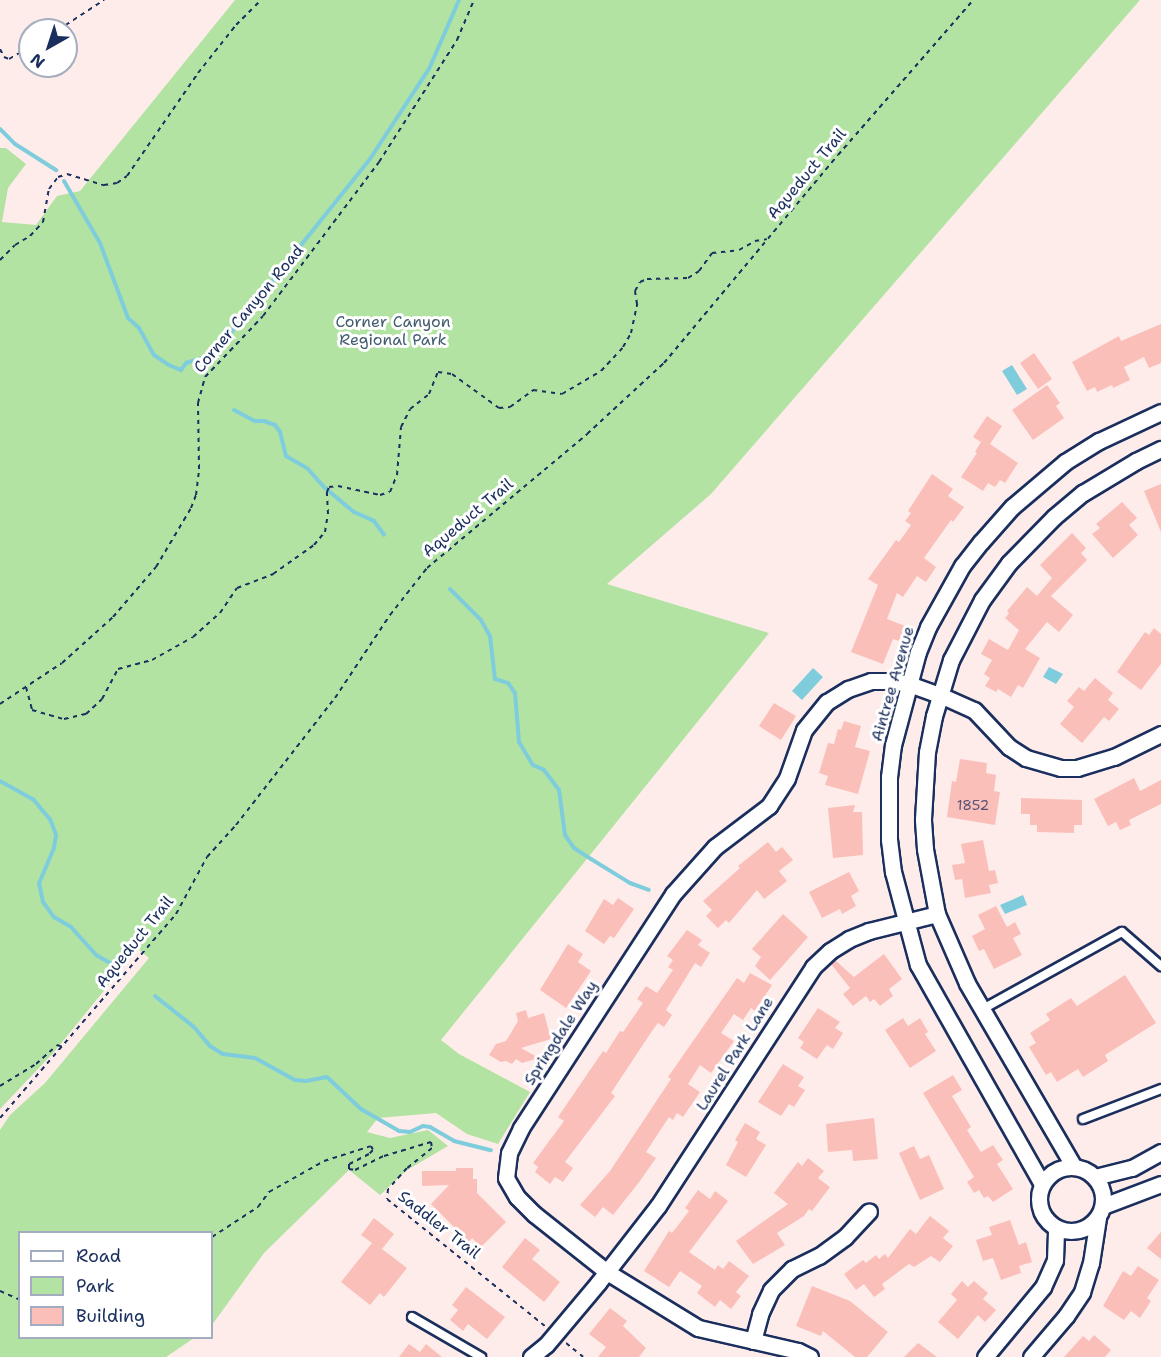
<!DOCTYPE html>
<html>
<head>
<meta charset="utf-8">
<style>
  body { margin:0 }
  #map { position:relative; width:1161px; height:1357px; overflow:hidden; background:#feecea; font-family:"Shantell Sans",sans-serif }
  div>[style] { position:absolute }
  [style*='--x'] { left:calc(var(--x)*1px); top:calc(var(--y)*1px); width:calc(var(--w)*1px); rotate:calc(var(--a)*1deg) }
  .green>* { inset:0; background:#b2e3a2 }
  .water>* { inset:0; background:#7fcddc }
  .stream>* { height:4px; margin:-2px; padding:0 2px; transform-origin:2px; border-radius:2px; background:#7fcddc }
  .building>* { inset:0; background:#fbbfb9 }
  .path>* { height:2px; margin-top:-1px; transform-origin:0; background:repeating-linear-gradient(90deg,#1b2f5e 0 4.5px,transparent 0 9px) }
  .roads { filter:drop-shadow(2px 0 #1b2f5e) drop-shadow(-2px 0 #1b2f5e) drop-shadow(0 2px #1b2f5e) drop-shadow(0 -2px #1b2f5e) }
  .lane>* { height:8px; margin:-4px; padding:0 4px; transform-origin:4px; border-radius:4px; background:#fff }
  .street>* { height:15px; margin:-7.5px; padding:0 7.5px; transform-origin:7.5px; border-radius:7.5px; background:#fff }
  .street>.ring { margin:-7.5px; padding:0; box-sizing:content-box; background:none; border:15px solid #fff; border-radius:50% }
  span { translate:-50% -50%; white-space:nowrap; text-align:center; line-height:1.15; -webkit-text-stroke:6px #fff; paint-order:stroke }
  .number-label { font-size:14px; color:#535375 }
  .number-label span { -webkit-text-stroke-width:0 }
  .street-label { font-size:16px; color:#1b2f5e }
  .park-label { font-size:16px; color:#415c6f }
  .legend { position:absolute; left:18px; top:1231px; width:195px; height:108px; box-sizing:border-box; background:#fff; border:2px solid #a4acbf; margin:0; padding:8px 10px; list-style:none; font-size:18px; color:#1b2f5e }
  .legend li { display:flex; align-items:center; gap:12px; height:30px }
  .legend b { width:30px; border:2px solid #a4acbf }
  .north { position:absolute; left:18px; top:18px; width:60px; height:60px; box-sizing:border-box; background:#fff; border:2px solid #a4acbf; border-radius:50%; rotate:219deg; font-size:16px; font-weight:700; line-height:24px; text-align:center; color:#1b2f5e }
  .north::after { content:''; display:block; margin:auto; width:21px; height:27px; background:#1b2f5e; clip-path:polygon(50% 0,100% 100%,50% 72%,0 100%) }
</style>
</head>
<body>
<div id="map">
  <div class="green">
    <i style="clip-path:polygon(235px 0,1140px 0,711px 494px,607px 584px,769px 633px,441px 1040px,459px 1054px,530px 1092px,498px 1144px,467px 1134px,436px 1113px,378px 1118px,367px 1132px,390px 1138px,428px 1130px,448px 1146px,407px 1170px,380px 1195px,349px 1170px,264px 1253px,212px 1325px,212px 1232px,20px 1232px,20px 1338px,194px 1338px,166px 1357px,0 1357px,0 1130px,10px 1115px,45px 1083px,149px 958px,138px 949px,54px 1052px,0 1109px,0 148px,6px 148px,26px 164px,8px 188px,2px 222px,36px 225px,57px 196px,80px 191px)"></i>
  </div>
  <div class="water">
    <i style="clip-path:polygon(1012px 365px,1027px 389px,1017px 395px,1002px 371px)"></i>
    <i style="clip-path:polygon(1049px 667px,1063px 674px,1056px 684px,1043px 677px)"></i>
    <i style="clip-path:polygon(813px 668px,823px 677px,802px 700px,792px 691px)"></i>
    <i style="clip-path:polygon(1023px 895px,1027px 905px,1005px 914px,1000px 905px)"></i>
  </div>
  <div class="stream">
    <i style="--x:0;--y:129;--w:21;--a:45"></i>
    <i style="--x:15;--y:144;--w:49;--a:32.4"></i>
    <i style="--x:64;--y:181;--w:72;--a:59.9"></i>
    <i style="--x:100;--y:243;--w:80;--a:69.5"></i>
    <i style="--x:128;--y:318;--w:15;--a:42"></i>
    <i style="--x:139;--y:328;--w:31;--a:61"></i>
    <i style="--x:154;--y:355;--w:18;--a:34"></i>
    <i style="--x:169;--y:365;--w:13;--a:23"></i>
    <i style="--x:181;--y:370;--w:9;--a:-54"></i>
    <i style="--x:186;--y:363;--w:24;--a:-17"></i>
    <i style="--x:209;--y:356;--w:16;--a:-43"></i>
    <i style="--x:221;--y:345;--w:238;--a:-51.3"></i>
    <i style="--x:370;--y:159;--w:108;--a:-56.8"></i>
    <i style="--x:429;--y:69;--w:75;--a:-66.5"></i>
    <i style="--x:234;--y:410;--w:24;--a:28"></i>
    <i style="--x:255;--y:421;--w:9;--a:0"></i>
    <i style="--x:264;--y:421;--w:12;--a:20"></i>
    <i style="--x:275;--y:425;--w:9;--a:54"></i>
    <i style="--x:280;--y:432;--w:25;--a:76"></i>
    <i style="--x:286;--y:456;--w:24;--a:30"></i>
    <i style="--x:307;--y:468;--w:25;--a:48"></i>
    <i style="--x:324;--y:487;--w:39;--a:40"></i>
    <i style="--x:354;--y:512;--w:22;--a:24"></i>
    <i style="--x:374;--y:521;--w:17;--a:54"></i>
    <i style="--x:450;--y:589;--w:44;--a:45"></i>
    <i style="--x:481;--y:620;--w:18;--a:61"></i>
    <i style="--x:490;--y:636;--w:43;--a:83.4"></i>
    <i style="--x:495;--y:679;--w:14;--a:17"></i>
    <i style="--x:508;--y:683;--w:12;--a:55"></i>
    <i style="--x:515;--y:693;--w:49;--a:85.3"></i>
    <i style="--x:519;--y:742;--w:27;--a:59"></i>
    <i style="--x:533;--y:765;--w:12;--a:24"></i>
    <i style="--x:544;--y:770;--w:25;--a:53"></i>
    <i style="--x:559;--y:790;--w:45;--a:82.4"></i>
    <i style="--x:565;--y:835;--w:16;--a:55"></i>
    <i style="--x:574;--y:848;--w:20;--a:33"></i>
    <i style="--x:591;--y:859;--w:46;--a:31.6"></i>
    <i style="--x:630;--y:883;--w:20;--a:20"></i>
    <i style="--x:0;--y:781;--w:38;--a:29"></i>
    <i style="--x:33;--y:799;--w:26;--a:50"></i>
    <i style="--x:50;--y:819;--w:17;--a:69"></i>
    <i style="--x:56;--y:835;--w:13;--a:99"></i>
    <i style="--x:54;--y:848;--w:38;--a:113"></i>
    <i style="--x:39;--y:883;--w:19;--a:78"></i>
    <i style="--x:43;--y:902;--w:19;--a:54"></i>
    <i style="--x:54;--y:917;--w:20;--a:30"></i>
    <i style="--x:71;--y:927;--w:38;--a:48"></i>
    <i style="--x:96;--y:955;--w:21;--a:29"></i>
    <i style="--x:155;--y:996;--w:50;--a:38.5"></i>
    <i style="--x:194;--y:1027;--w:25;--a:50"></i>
    <i style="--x:210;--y:1046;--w:15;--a:32"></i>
    <i style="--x:223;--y:1054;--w:32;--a:7"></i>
    <i style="--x:255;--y:1058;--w:46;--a:28.8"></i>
    <i style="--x:295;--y:1080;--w:11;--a:5"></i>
    <i style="--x:306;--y:1081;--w:21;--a:-11"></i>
    <i style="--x:327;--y:1077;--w:47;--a:43.3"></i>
    <i style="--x:361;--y:1109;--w:44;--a:30.1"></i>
    <i style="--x:399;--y:1131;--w:11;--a:5"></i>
    <i style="--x:410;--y:1132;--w:14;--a:-25"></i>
    <i style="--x:423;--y:1126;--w:7;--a:8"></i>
    <i style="--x:430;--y:1127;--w:28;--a:30"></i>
    <i style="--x:454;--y:1141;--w:38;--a:14"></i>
  </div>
  <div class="building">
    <i style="clip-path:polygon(1161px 324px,1161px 363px,1149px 368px,1144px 357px,1124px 367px,1130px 380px,1113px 388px,1112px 385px,1097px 392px,1095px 387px,1087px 391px,1072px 362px,1119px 336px,1121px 341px)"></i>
    <i style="clip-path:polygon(1034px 353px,1052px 379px,1038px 389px,1020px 363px)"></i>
    <i style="clip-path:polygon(1047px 385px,1060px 403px,1056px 406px,1064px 418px,1033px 440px,1012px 410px)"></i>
    <i style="clip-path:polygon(987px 416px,1002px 426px,990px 444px,1018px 463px,1005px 483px,1000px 480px,995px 487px,988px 483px,983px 491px,961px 477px,977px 453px,975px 452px,981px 442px,973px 437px)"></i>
    <i style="clip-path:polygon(932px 474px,953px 489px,948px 496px,964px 507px,953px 522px,951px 520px,924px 558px,936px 567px,926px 582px,917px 576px,903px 597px,897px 593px,887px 619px,905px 626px,899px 641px,893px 639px,883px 664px,851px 652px,878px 585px,868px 579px,896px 540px,899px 542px,911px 525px,905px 521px,911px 513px,908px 511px)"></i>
    <i style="clip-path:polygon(1161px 484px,1161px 532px,1144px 491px)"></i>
    <i style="clip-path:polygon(1122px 502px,1137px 518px,1129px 525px,1138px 535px,1113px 558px,1092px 534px,1100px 528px,1096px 524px)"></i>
    <i style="clip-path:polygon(1072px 533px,1086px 548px,1081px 553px,1087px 560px,1051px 596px,1073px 615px,1059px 632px,1047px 622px,1025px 649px,1040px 658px,1023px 688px,1018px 685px,1011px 697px,998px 689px,996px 692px,985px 686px,990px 678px,984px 674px,992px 660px,981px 654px,989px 639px,1008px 650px,1019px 630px,1005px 618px,1009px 613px,1007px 611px,1027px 587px,1037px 596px,1052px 578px,1040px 565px)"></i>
    <i style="clip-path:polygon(1154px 628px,1161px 634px,1161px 664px,1141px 690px,1117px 672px,1145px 632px,1149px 635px)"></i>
    <i style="clip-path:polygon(1095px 678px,1113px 693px,1108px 700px,1119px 709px,1109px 721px,1104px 717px,1082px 743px,1060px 724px,1074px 707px,1067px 701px,1079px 687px,1084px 691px)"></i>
    <i style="clip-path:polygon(774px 703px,796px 716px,781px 740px,759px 726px)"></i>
    <i style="clip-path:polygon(844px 721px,861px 726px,855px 747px,870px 751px,858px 794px,825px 785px,828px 776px,819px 773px,828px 743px,834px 744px,838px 729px,841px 730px)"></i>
    <i style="clip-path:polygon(960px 759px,987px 763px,986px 773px,996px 775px,994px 791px,1000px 792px,995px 825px,947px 817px,952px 781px,956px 782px)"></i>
    <i style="clip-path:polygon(1134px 778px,1140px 791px,1161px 780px,1161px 804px,1129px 820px,1131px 825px,1120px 830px,1116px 822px,1108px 826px,1094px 799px)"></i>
    <i style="clip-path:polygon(1021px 798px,1082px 800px,1082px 825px,1074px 825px,1074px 833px,1037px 832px,1037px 825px,1030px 825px,1030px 814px,1021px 814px)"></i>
    <i style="clip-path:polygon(855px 805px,853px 812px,862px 812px,863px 855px,833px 858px,828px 808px)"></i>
    <i style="clip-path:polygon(983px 840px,989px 871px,995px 870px,998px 883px,989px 885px,991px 893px,965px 898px,962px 879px,955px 880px,952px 865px,965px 863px,961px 844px)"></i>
    <i style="clip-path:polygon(768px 842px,776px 852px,782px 847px,793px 860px,779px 871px,787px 881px,764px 899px,757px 890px,729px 923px,726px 920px,718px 928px,706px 916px,712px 910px,703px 901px,740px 868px,738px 866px)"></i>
    <i style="clip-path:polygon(849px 872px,859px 891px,851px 896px,856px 906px,842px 914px,840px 909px,822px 918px,809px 892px)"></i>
    <i style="clip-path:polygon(618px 898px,634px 909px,614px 938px,610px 936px,604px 944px,585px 931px,604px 899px,613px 905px)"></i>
    <i style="clip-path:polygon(996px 906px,1007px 927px,1015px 922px,1021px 934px,1013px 938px,1022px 955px,994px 969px,984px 949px,979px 951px,972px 936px,985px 929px,978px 915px)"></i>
    <i style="clip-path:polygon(783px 914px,808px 937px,770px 980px,755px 966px,761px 957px,752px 949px)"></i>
    <i style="clip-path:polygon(687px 930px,702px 940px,698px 945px,710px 953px,701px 967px,695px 963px,666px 1010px,672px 1015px,664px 1027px,658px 1023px,652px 1031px,611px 1093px,615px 1096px,565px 1162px,573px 1168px,563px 1182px,555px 1177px,550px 1184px,535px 1172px,538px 1167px,533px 1163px,564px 1121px,558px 1117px,603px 1051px,606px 1053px,620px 1031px,623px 1032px,643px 1003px,637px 999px,646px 986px,657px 993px,673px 970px,668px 967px,673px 960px,667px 956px)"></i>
    <i style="clip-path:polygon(568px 944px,583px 954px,578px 962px,591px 971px,566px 1008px,540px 990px)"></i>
    <i style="clip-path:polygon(884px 954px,902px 979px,889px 989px,893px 996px,880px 1006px,874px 999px,870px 1002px,866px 996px,853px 1006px,843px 994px,850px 988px,831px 964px,835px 960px,854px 977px)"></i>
    <i style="clip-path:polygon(750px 973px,772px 985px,755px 1011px,751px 1008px,743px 1020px,734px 1014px,721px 1033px,734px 1041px,711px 1073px,700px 1065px,688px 1084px,700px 1092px,683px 1117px,677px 1113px,673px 1120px,669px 1117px,646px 1152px,656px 1158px,640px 1181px,613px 1215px,603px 1207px,595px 1217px,580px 1205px,610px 1171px,671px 1079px,668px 1077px,737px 978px,744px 983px)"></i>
    <i style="clip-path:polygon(1125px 975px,1156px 1023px,1105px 1055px,1108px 1061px,1083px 1077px,1078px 1069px,1057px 1082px,1051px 1072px,1046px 1075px,1029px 1047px,1036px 1043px,1030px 1033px,1050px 1020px,1046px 1014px,1071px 998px,1077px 1006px)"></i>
    <i style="clip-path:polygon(818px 1008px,840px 1022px,835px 1028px,843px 1033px,833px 1049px,827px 1045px,817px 1059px,800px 1048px,804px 1042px,798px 1038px)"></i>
    <i style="clip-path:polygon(526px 1010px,528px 1018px,544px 1013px,551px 1039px,521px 1048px,539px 1058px,522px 1063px,516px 1059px,512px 1064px,506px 1061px,501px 1062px,489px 1055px,496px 1044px,506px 1041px,518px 1021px,516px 1013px)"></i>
    <i style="clip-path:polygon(903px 1018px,908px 1026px,920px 1018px,928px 1032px,925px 1034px,936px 1051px,910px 1068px,885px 1030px)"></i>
    <i style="clip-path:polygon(783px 1064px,804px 1077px,798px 1086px,805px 1090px,794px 1107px,789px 1104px,781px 1116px,758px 1102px)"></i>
    <i style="clip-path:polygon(953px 1075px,962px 1090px,952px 1096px,971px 1127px,967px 1130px,981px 1152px,993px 1145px,1003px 1160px,997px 1164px,1013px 1189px,993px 1202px,988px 1196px,984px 1198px,979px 1190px,974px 1193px,967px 1182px,974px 1177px,923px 1093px)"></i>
    <i style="clip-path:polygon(874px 1118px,878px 1159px,853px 1161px,852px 1150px,828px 1152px,826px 1124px)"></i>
    <i style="clip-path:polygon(745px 1123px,760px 1132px,756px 1139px,766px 1145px,746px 1177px,726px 1165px,738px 1142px,735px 1140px)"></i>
    <i style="clip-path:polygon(914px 1146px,920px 1159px,929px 1155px,944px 1189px,920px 1200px,899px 1153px)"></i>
    <i style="clip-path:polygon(808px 1158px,824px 1171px,818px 1178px,830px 1187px,812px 1211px,809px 1209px,804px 1216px,777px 1233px,785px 1245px,753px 1264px,736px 1241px,788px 1204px,774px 1193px,798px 1162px,802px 1166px)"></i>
    <i style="clip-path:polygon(456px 1168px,473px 1168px,473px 1179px,477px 1179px,477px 1193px,506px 1222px,481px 1247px,472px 1238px,469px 1242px,431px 1204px,449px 1185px,422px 1186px,422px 1171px,456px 1171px)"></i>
    <i style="clip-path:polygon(698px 1190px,710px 1199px,715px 1191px,728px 1201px,689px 1252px,715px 1270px,718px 1265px,723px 1269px,729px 1261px,749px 1276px,736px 1292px,741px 1296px,731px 1309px,720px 1300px,715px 1307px,697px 1293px,702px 1286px,680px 1271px,669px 1287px,644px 1271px,669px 1231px,672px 1233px,689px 1211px,685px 1208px)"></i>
    <i style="clip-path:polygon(930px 1216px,949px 1231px,943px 1238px,953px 1246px,940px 1262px,931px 1256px,914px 1267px,909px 1264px,882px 1284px,885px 1289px,874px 1297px,864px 1284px,856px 1290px,844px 1274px,863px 1260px,866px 1263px,876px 1255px,879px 1259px,885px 1254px,888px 1258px,910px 1229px,916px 1234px)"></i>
    <i style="clip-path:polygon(374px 1218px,394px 1234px,382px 1249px,407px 1268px,384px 1297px,380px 1293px,370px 1305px,341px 1282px,372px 1243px,361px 1235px)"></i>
    <i style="clip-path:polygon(1010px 1220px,1019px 1245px,1026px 1242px,1032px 1262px,1019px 1266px,1021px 1273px,1001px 1280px,993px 1258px,983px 1261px,976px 1240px,992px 1235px,989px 1227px)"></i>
    <i style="clip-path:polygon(1161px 1232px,1161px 1259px,1147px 1248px)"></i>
    <i style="clip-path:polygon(525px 1238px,540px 1250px,532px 1259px,560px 1282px,544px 1302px,502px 1267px)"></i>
    <i style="clip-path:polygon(1138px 1266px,1159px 1280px,1147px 1298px,1151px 1301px,1140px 1318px,1131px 1311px,1124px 1320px,1103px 1306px,1123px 1271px,1131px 1276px)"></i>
    <i style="clip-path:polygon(962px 1281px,968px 1287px,974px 1281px,988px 1293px,983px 1299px,996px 1310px,985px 1322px,978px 1315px,958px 1339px,938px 1322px,957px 1300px,951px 1294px)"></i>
    <i style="clip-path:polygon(812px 1286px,850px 1301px,888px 1332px,867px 1357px,855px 1357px,823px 1331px,821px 1336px,796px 1326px)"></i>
    <i style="clip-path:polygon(466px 1287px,505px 1317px,487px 1339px,468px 1324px,463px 1331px,450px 1320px,458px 1310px,452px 1305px)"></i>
    <i style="clip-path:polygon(610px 1308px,627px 1321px,623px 1326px,646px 1348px,639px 1357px,598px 1357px,606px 1347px,589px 1334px)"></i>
    <i style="clip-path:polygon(1094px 1335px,1111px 1350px,1105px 1357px,1064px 1357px,1083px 1336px,1089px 1341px)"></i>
    <i style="clip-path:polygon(918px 1343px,937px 1357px,904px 1357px)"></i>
    <i style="clip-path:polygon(409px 1344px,420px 1352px,426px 1344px,442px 1357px,399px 1357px)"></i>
  </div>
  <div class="path">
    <i style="--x:58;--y:30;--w:55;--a:-33.1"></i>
    <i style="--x:0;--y:49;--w:9;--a:63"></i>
    <i style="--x:4;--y:57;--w:5;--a:22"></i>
    <i style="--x:9;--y:59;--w:24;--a:-30"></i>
    <i style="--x:0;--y:260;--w:21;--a:-45"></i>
    <i style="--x:15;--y:245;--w:17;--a:-31"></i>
    <i style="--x:30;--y:236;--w:19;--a:-47"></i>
    <i style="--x:43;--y:222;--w:34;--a:-80"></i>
    <i style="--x:49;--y:189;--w:15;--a:-53"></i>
    <i style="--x:58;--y:177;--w:9;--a:-18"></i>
    <i style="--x:67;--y:174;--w:39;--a:17"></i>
    <i style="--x:104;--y:185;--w:13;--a:-9"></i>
    <i style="--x:117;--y:183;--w:12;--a:-35"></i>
    <i style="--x:127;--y:176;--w:125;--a:-55.4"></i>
    <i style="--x:198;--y:73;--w:61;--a:-51.6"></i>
    <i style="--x:236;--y:25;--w:35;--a:-45"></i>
    <i style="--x:26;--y:687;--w:24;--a:75"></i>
    <i style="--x:32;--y:710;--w:33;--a:16"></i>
    <i style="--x:64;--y:719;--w:23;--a:-13"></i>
    <i style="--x:86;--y:714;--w:22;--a:-43"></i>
    <i style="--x:102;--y:699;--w:34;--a:-62"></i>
    <i style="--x:118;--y:669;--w:35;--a:-15"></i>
    <i style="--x:152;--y:660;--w:47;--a:-29.3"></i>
    <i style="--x:193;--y:637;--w:36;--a:-42"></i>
    <i style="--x:220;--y:613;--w:30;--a:-56"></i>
    <i style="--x:237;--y:588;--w:39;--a:-21"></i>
    <i style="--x:273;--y:574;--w:50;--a:-35.3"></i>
    <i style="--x:314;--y:545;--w:17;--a:-50"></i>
    <i style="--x:325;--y:532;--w:18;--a:-81"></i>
    <i style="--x:328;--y:514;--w:22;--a:-93"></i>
    <i style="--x:327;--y:492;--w:5;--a:-68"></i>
    <i style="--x:329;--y:487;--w:9;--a:-6"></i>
    <i style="--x:338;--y:486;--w:43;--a:12.1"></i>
    <i style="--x:380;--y:495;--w:10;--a:-17"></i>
    <i style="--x:390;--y:492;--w:18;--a:-68"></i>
    <i style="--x:397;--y:475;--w:48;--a:-85.2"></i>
    <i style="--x:401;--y:427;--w:20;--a:-63"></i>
    <i style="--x:410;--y:409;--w:24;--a:-38"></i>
    <i style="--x:429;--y:394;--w:24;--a:-68"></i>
    <i style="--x:438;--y:372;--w:14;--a:8"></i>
    <i style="--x:452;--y:374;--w:58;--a:35.9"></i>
    <i style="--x:499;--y:408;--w:11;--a:-5"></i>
    <i style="--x:510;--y:407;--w:29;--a:-36"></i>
    <i style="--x:533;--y:390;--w:29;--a:8"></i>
    <i style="--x:562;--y:394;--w:45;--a:-30.5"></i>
    <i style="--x:601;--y:371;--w:33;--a:-47"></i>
    <i style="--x:623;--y:347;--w:16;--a:-60"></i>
    <i style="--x:631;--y:333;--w:30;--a:-78"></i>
    <i style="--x:637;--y:304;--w:13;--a:-99"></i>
    <i style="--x:635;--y:291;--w:10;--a:-61"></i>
    <i style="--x:640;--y:282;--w:8;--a:-23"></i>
    <i style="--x:647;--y:279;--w:41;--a:-1.4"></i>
    <i style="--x:688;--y:278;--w:13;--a:-32"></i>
    <i style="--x:699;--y:271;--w:22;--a:-54"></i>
    <i style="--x:712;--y:253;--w:27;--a:-6"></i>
    <i style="--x:739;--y:250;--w:18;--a:-29"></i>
    <i style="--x:755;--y:241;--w:12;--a:-9"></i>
    <i style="--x:0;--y:704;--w:74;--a:-33.5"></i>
    <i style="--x:62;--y:663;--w:69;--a:-42"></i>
    <i style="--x:113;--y:617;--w:66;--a:-49.3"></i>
    <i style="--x:156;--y:567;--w:69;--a:-59.3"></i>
    <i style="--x:191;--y:508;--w:14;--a:-69"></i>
    <i style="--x:196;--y:495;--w:26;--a:-83"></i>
    <i style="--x:199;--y:469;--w:66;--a:-90.9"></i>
    <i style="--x:198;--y:403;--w:27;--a:-75"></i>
    <i style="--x:205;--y:377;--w:84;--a:-46.4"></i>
    <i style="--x:263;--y:316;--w:193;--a:-53"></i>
    <i style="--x:379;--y:162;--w:145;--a:-57.4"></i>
    <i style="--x:457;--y:40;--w:43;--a:-67"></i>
    <i style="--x:0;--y:1086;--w:42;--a:-31.4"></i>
    <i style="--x:36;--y:1064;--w:28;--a:-42"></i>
    <i style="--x:57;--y:1045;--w:6;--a:18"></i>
    <i style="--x:0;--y:1118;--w:269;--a:-49.2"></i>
    <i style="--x:176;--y:914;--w:65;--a:-61.5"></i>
    <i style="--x:207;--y:857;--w:43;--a:-47.8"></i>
    <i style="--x:236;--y:825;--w:161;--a:-52.1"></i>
    <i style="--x:335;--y:698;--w:100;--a:-56.5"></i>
    <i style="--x:390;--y:615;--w:60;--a:-51.8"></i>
    <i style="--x:427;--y:568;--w:209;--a:-39.9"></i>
    <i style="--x:587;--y:434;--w:105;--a:-42.7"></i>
    <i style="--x:664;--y:363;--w:271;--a:-50.1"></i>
    <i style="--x:838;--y:155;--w:206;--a:-48.9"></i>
    <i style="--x:212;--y:1237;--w:55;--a:-33.1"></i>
    <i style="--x:258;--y:1207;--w:19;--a:-54"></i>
    <i style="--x:269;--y:1192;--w:63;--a:-29.4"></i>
    <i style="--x:324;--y:1161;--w:49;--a:-17.7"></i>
    <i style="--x:371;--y:1146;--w:4;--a:63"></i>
    <i style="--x:373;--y:1150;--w:6;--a:135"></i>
    <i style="--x:369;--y:1154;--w:22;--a:153"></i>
    <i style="--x:349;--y:1164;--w:5;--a:90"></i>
    <i style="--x:349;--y:1169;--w:6;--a:9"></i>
    <i style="--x:355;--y:1170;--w:32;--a:-26"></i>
    <i style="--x:384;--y:1156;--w:49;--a:-16.6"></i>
    <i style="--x:431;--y:1142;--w:6;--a:81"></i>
    <i style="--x:432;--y:1148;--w:32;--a:141"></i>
    <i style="--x:407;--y:1168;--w:28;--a:132"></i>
    <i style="--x:388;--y:1189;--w:10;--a:96"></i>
    <i style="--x:387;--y:1199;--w:203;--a:38.8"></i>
    <i style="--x:0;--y:1291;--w:22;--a:24"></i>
    <i style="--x:566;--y:1343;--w:22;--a:39"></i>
  </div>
  <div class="roads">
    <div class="lane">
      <i style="--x:981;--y:1010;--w:161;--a:-29"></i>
      <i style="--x:1122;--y:932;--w:52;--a:41.1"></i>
      <i style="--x:1083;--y:1119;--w:84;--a:-21"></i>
      <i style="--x:412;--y:1317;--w:80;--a:30.1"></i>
    </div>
    <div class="street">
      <i class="ring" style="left:1039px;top:1167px;width:49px;height:49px"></i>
      <i style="--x:1074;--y:1167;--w:213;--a:-120.2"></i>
      <i style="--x:967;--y:983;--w:75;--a:-113.5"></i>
      <i style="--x:937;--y:914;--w:66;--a:-100.5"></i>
      <i style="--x:925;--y:849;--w:30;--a:-94"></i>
      <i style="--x:923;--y:819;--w:67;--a:-86.6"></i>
      <i style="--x:927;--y:752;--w:37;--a:-79"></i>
      <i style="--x:934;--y:716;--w:59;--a:-73.1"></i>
      <i style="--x:951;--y:660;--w:68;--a:-62.7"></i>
      <i style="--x:982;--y:600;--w:46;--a:-53.9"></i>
      <i style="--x:1009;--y:563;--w:64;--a:-45.6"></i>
      <i style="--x:1054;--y:517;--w:38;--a:-40"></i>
      <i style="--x:1083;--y:493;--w:62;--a:-31.1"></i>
      <i style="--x:1136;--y:461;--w:28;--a:-26"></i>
      <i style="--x:1095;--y:1177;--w:38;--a:-14"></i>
      <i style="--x:1132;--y:1168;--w:33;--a:-29"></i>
      <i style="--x:1042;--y:1184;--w:252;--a:-119.5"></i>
      <i style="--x:918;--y:965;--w:96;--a:-105"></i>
      <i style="--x:893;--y:872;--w:32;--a:-97"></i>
      <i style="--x:889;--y:840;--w:63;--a:-90"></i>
      <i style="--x:889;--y:777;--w:32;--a:-83"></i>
      <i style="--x:893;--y:745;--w:96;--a:-75"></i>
      <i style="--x:918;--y:652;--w:27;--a:-68"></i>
      <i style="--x:928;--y:627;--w:70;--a:-60.9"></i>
      <i style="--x:962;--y:566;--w:31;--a:-52"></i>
      <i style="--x:981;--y:542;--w:47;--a:-48.5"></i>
      <i style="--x:1012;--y:507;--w:70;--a:-40.3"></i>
      <i style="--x:1065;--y:462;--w:40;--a:-32"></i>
      <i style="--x:1099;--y:441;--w:68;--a:-25.1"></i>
      <i style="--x:1103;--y:1206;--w:62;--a:-20.8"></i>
      <i style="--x:753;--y:1341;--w:28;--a:-75"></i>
      <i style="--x:760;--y:1314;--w:26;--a:-65"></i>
      <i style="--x:771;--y:1290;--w:30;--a:-45"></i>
      <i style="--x:792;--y:1269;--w:30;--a:-26"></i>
      <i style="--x:819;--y:1256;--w:32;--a:-36"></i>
      <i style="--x:845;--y:1237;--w:35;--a:-47"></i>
      <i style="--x:531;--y:1357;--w:19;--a:-39"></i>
      <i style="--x:546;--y:1345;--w:81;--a:-50"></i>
      <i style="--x:598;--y:1283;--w:98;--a:-52.1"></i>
      <i style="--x:658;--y:1206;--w:285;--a:-57"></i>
      <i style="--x:813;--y:967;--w:23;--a:-43"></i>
      <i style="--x:830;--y:951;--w:22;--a:-32"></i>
      <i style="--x:849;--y:939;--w:22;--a:-22"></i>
      <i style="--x:869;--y:931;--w:70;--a:-14"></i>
      <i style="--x:810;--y:1357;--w:13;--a:-153"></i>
      <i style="--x:798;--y:1351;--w:103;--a:-167"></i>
      <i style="--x:698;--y:1328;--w:107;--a:-148.4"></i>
      <i style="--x:607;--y:1272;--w:93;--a:-141.5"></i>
      <i style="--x:534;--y:1214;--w:24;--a:-135"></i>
      <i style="--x:517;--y:1197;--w:22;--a:-120"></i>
      <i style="--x:506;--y:1178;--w:25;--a:-83"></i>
      <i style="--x:509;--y:1153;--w:28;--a:-64"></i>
      <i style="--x:521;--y:1128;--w:279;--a:-57"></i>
      <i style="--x:673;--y:894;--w:63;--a:-48.2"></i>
      <i style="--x:715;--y:847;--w:68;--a:-37.2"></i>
      <i style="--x:769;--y:806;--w:33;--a:-57"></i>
      <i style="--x:787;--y:778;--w:51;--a:-70.5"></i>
      <i style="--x:804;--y:730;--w:36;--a:-51"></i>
      <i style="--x:827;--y:702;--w:25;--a:-32"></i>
      <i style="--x:848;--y:689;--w:24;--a:-19"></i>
      <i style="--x:871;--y:681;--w:20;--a:0"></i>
      <i style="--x:891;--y:681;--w:18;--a:9"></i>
      <i style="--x:909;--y:684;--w:33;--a:20"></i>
      <i style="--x:940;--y:695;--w:37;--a:24"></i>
      <i style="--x:974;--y:710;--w:51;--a:46.6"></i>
      <i style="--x:1009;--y:747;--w:20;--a:33"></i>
      <i style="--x:1026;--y:758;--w:36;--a:16"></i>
      <i style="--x:1061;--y:768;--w:16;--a:0"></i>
      <i style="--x:1077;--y:768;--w:39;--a:-17"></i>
      <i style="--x:1114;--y:757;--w:52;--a:-26.1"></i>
      <i style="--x:985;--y:1357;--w:91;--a:-50.4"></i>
      <i style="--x:1043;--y:1287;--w:30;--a:-66"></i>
      <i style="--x:1055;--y:1260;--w:32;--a:-88"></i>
      <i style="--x:1031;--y:1357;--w:54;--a:-49.5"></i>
      <i style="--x:1066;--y:1316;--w:29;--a:-56"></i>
      <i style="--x:1082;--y:1292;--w:30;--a:-73"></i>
      <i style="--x:1091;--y:1263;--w:46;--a:-81.2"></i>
    </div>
  </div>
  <div class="number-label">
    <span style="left:973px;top:805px">1852</span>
  </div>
  <div class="street-label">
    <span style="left:807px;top:174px;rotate:-50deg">Aqueduct Trail</span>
    <span style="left:249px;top:309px;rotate:-50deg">Corner Canyon Road</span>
    <span style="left:468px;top:518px;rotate:-40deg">Aqueduct Trail</span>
    <span style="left:893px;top:684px;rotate:-74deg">Aintree Avenue</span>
    <span style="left:135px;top:942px;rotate:-51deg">Aqueduct Trail</span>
    <span style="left:561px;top:1033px;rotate:-57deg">Springdale Way</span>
    <span style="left:735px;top:1054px;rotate:-58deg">Laurel Park Lane</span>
    <span style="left:439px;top:1225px;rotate:38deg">Saddler Trail</span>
  </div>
  <div class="park-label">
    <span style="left:393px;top:331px">Corner Canyon<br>Regional Park</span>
  </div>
  <ul class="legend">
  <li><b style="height:8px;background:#fff"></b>Road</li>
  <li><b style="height:16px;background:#b2e3a2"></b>Park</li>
  <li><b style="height:16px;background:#fbbfb9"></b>Building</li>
  </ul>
  <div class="north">N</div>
</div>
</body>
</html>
